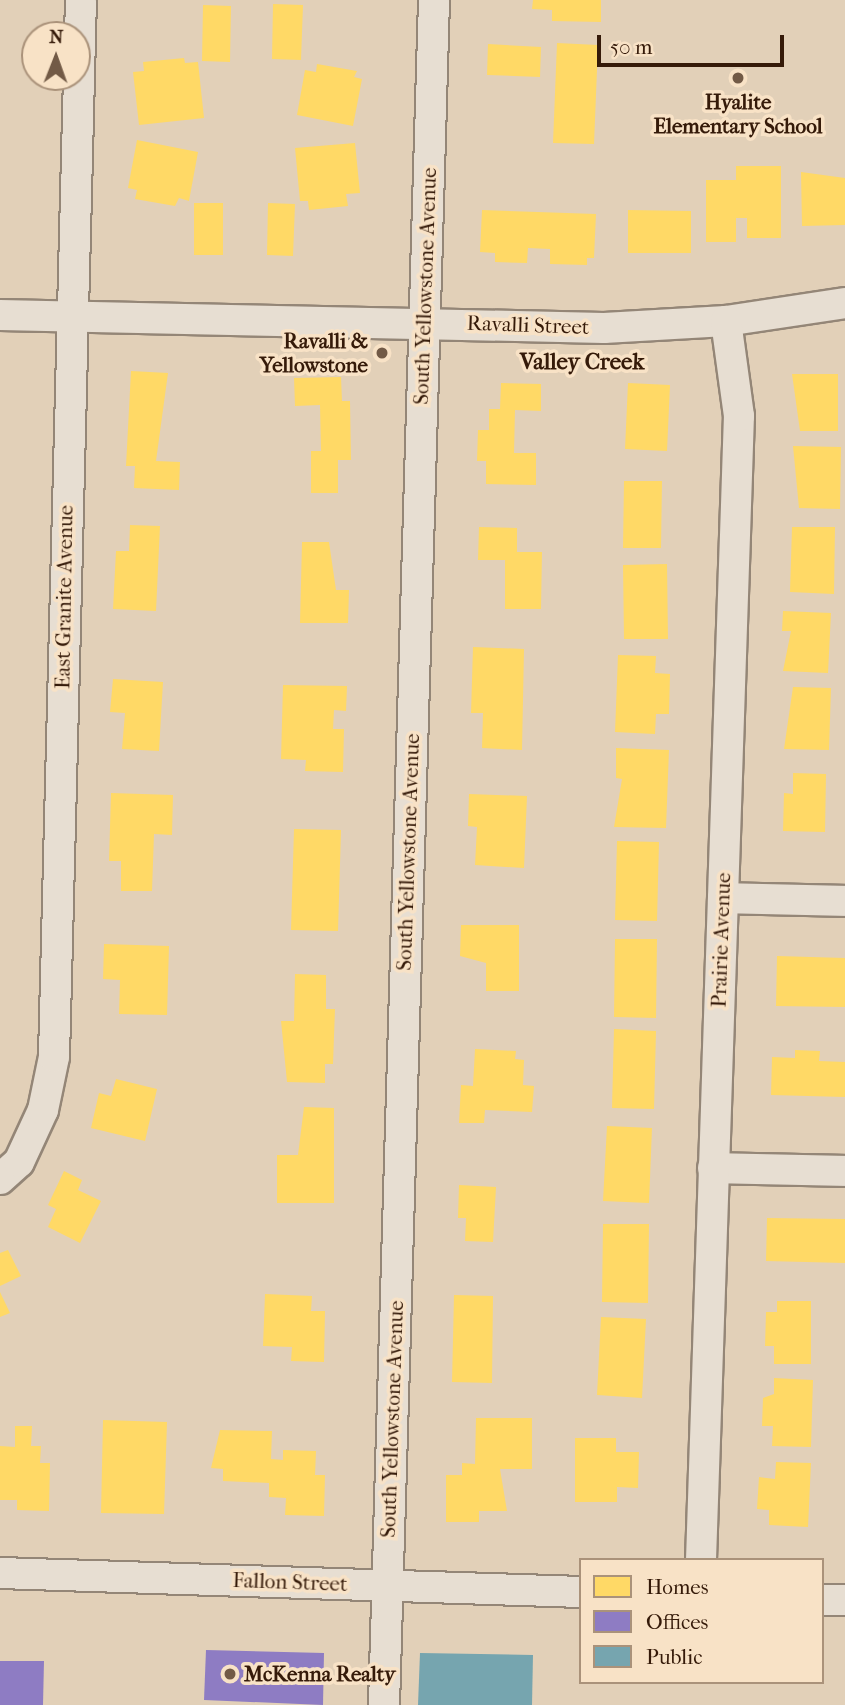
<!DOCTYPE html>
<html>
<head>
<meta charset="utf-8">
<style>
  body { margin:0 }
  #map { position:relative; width:845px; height:1705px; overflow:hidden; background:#e2d0b8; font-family:"IM FELL French Canon",serif }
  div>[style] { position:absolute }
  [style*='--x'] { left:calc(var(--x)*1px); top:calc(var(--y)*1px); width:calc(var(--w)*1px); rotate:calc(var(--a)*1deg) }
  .homes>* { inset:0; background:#ffd966 }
  .offices>* { inset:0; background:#8e7cc3 }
  .public>* { inset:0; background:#76a5af }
  .roads { filter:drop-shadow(2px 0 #948677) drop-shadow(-2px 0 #948677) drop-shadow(0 2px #948677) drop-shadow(0 -2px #948677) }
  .minor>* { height:30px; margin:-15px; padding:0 15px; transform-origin:15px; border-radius:15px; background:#e7ded2 }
  .dots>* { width:19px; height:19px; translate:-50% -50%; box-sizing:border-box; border:4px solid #f8e2c6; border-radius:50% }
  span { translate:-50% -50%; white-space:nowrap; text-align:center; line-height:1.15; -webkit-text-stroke:7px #f8e2c6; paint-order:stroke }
  .poi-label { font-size:21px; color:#351a09; font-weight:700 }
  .right { translate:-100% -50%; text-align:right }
  .left { translate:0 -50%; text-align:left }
  .street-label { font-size:21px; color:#351a09 }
  .neighbourhood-label { font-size:23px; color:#351a09; font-weight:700 }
  .legend { position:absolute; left:579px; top:1558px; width:245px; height:126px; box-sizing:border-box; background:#f8e2c6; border:2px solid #aa927a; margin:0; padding:9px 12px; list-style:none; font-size:21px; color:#351a09 }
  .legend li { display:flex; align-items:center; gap:14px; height:35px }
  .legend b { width:35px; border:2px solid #aa927a }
  .north { position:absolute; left:21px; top:21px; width:70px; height:70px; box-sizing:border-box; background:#f8e2c6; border:2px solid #aa927a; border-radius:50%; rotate:1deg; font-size:19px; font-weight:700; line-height:28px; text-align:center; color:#351a09 }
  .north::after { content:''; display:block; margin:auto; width:24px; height:32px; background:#725a46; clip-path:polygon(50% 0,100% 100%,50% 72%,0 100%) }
  .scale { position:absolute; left:597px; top:35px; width:187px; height:32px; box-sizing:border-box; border:4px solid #351a09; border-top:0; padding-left:9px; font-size:21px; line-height:24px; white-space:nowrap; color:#351a09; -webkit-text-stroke:5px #f8e2c6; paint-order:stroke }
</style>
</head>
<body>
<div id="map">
  <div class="homes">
    <i style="clip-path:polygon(533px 0,601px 0,601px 22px,552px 21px,552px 10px,532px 9px)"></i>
    <i style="clip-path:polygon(273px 4px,303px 5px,301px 60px,272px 59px)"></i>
    <i style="clip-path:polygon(203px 5px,231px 6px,230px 62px,202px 61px)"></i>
    <i style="clip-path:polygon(557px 43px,598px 45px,594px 144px,553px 143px)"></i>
    <i style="clip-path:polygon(488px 44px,541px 47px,540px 77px,487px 75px)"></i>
    <i style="clip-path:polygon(184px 58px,185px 63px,198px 62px,204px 118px,139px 125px,133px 72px,144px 71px,143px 62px)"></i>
    <i style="clip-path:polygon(317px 64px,357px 71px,354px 77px,362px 79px,353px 126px,297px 115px,305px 70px,316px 72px)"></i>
    <i style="clip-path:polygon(137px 140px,198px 152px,189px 201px,179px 198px,175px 206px,135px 199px,137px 190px,128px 188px)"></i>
    <i style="clip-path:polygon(355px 143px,360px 193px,346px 194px,348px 206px,309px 210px,308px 201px,300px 201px,295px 148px)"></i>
    <i style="clip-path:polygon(736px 166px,781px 166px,781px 238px,747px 238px,747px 218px,736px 218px,736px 242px,706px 242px,706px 180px,736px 180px)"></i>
    <i style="clip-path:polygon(801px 172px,845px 178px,845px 225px,802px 226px)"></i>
    <i style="clip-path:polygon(194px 203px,223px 203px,223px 255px,194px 255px)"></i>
    <i style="clip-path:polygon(268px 203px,295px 204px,293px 256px,267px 255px)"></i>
    <i style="clip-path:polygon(482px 210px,596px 214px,594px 258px,587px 258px,587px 265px,550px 264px,550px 249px,528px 248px,527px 263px,495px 262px,495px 253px,480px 252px)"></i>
    <i style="clip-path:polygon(628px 210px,691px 211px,691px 253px,628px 253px)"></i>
    <i style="clip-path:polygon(131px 371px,168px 373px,156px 461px,180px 462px,179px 490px,134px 488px,135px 466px,126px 466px)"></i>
    <i style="clip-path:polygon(792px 374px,838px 374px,838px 431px,800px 431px)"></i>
    <i style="clip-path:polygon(341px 377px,342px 401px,350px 401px,351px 460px,338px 460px,338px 493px,311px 493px,311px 451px,321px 451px,320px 405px,295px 406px,294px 378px)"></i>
    <i style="clip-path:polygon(501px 383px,541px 384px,541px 411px,515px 410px,514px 453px,536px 453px,536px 485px,486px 484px,486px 461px,477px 461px,478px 430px,489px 430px,489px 409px,500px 409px)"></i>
    <i style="clip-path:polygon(628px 383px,670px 385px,667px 451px,625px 449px)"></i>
    <i style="clip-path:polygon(793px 446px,841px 447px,840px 509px,799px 508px)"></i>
    <i style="clip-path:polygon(624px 481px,662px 481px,661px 548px,623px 548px)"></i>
    <i style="clip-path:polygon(130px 525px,160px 526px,156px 611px,113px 609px,116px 551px,129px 551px)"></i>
    <i style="clip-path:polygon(479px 527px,517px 528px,517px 552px,542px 552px,541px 609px,505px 609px,505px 560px,478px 560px)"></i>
    <i style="clip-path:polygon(792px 527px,835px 527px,834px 594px,790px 592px)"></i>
    <i style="clip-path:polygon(302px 542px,329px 542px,336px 590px,349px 590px,348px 623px,300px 623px)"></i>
    <i style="clip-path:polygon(667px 564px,668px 639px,624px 639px,623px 565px)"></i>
    <i style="clip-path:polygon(783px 611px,831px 613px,828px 673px,783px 671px,791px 631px,782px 631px)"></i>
    <i style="clip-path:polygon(473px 647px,524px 649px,522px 750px,482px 748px,483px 713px,471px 713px)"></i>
    <i style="clip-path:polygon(618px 655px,656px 656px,655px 673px,670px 674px,669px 714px,656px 714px,655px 734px,615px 732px)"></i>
    <i style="clip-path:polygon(113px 679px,163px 682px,159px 751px,122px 749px,125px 713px,110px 712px)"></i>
    <i style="clip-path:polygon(283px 685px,347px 686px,346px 711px,334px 710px,333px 729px,344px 729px,343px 772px,305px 771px,306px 760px,281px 759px)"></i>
    <i style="clip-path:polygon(793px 687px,831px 688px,829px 750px,784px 749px)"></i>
    <i style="clip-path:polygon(616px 748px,669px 750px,666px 828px,614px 827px,622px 779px,616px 778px)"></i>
    <i style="clip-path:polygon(793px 773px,826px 774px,825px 832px,783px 831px,784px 793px,793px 794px)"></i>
    <i style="clip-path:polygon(111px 793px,173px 795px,172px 835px,154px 834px,152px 891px,121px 891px,121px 861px,109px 861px)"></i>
    <i style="clip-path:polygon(469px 794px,527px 796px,524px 868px,475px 865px,477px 827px,468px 826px)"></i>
    <i style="clip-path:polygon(294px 829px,341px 830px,338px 931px,291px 930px)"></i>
    <i style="clip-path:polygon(617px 841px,659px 842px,657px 921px,615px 920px)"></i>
    <i style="clip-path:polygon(461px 925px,519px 925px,519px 991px,486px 991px,486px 963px,460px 956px)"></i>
    <i style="clip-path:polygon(615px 939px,657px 939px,656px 1018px,614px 1017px)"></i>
    <i style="clip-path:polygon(104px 944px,169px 946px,167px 1015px,119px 1014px,120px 980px,103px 979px)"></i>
    <i style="clip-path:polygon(777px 956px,845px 958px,845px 1007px,776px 1006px)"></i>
    <i style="clip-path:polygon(295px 974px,326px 975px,326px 1009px,335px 1009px,333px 1064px,325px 1064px,325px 1083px,287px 1082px,281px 1021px,294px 1021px)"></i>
    <i style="clip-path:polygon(614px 1029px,656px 1031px,654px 1109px,612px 1108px)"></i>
    <i style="clip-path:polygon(475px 1049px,516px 1051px,515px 1059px,524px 1060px,523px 1085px,534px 1086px,532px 1112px,485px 1110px,484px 1123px,459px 1123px,461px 1085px,473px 1086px)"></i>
    <i style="clip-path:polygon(795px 1050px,820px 1051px,819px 1061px,845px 1062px,845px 1097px,771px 1095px,772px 1057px,795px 1058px)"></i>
    <i style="clip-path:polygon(116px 1079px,157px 1089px,145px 1141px,91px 1128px,99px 1093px,111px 1096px)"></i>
    <i style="clip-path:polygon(304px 1107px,334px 1108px,334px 1203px,277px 1203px,277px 1155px,298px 1155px)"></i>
    <i style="clip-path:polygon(607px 1126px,652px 1128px,649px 1203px,603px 1201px)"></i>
    <i style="clip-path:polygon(64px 1171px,82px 1180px,78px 1190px,101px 1201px,80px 1243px,48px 1227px,56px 1209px,48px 1205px)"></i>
    <i style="clip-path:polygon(459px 1185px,496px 1187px,493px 1242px,465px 1241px,466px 1218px,458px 1218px)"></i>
    <i style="clip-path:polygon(767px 1218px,845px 1219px,845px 1263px,766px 1261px)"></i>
    <i style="clip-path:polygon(603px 1224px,649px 1224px,648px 1303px,602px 1302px)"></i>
    <i style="clip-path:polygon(8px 1250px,21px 1276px,0 1286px,0 1253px)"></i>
    <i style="clip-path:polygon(0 1292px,10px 1313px,0 1317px)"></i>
    <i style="clip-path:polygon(265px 1294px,312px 1296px,311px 1311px,325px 1311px,324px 1362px,291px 1361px,292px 1347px,263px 1346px)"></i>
    <i style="clip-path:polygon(454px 1295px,493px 1296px,492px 1383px,452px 1382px)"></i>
    <i style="clip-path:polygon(777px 1301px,811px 1301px,811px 1364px,774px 1364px,774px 1346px,765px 1346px,766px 1312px,777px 1312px)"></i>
    <i style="clip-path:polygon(601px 1317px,646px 1319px,642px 1398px,597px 1395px)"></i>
    <i style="clip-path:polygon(774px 1378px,813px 1380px,811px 1447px,772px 1446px,773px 1426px,762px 1426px,763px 1398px,774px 1394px)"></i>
    <i style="clip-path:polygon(476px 1418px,532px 1418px,532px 1469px,500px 1469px,507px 1511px,479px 1511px,479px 1522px,446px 1522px,446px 1475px,462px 1475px,462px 1463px,475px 1464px)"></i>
    <i style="clip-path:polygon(103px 1420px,167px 1422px,164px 1514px,101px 1513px)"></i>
    <i style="clip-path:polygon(15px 1426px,32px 1426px,31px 1446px,41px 1446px,40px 1463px,50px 1463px,49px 1511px,17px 1510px,17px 1500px,0 1500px,0 1446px,15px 1447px)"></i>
    <i style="clip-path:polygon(220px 1430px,272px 1431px,271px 1459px,283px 1460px,283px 1450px,316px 1451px,315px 1475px,325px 1475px,324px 1516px,285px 1515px,286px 1498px,269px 1497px,269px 1483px,223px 1481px,223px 1469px,211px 1468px)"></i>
    <i style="clip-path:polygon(575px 1438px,616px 1438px,616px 1452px,639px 1452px,638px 1488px,617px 1487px,617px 1502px,575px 1502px)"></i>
    <i style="clip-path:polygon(776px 1462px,811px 1463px,808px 1527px,769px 1525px,769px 1510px,757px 1509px,759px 1477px,775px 1479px)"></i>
  </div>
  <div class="offices">
    <i style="clip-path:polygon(206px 1650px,324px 1653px,323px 1705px,204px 1700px)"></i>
    <i style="clip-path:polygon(0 1661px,44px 1661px,43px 1705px,0 1705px)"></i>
  </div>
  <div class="public">
    <i style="clip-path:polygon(420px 1653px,533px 1655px,532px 1705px,418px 1705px)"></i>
  </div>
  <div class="roads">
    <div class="minor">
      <i style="--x:0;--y:315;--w:604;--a:1.23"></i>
      <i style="--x:604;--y:328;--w:122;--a:-3.3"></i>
      <i style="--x:726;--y:321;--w:120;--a:-8.6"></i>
      <i style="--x:723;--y:898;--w:122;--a:1.4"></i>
      <i style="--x:713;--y:1168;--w:132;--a:1.3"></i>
      <i style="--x:0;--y:1179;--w:25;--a:-42"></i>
      <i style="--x:19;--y:1162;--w:57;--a:-65.2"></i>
      <i style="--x:43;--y:1110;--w:54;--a:-78.3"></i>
      <i style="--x:54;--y:1057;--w:1057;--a:-88.54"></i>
      <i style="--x:701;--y:1560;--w:1145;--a:-88.1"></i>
      <i style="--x:739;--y:416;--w:96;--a:-97.8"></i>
      <i style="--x:0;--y:1573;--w:581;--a:1.87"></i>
      <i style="--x:822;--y:1600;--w:23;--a:0"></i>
      <i style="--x:384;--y:1705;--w:1706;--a:-88.32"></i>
    </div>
  </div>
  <div class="dots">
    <i style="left:738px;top:78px;background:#725a46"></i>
    <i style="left:382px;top:353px;background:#725a46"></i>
    <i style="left:230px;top:1674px;background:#725a46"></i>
  </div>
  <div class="poi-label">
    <span style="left:738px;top:114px">Hyalite<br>Elementary School</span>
    <span class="right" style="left:368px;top:353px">Ravalli &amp;<br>Yellowstone</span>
    <span class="left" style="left:244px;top:1674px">McKenna Realty</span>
  </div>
  <div class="street-label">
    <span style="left:425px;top:286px;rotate:-88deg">South Yellowstone Avenue</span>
    <span style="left:528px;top:325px;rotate:2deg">Ravalli Street</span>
    <span style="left:64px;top:597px;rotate:-89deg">East Granite Avenue</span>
    <span style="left:408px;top:852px;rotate:-88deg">South Yellowstone Avenue</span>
    <span style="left:721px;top:940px;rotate:-88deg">Prairie Avenue</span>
    <span style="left:392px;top:1419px;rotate:-88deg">South Yellowstone Avenue</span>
    <span style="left:290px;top:1582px;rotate:2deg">Fallon Street</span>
  </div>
  <div class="neighbourhood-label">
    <span style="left:582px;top:362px">Valley Creek</span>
  </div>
  <ul class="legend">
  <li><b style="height:19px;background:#ffd966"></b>Homes</li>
  <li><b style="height:19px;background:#8e7cc3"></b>Offices</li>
  <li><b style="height:19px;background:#76a5af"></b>Public</li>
  </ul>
  <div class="north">N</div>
  <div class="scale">50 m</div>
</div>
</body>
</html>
